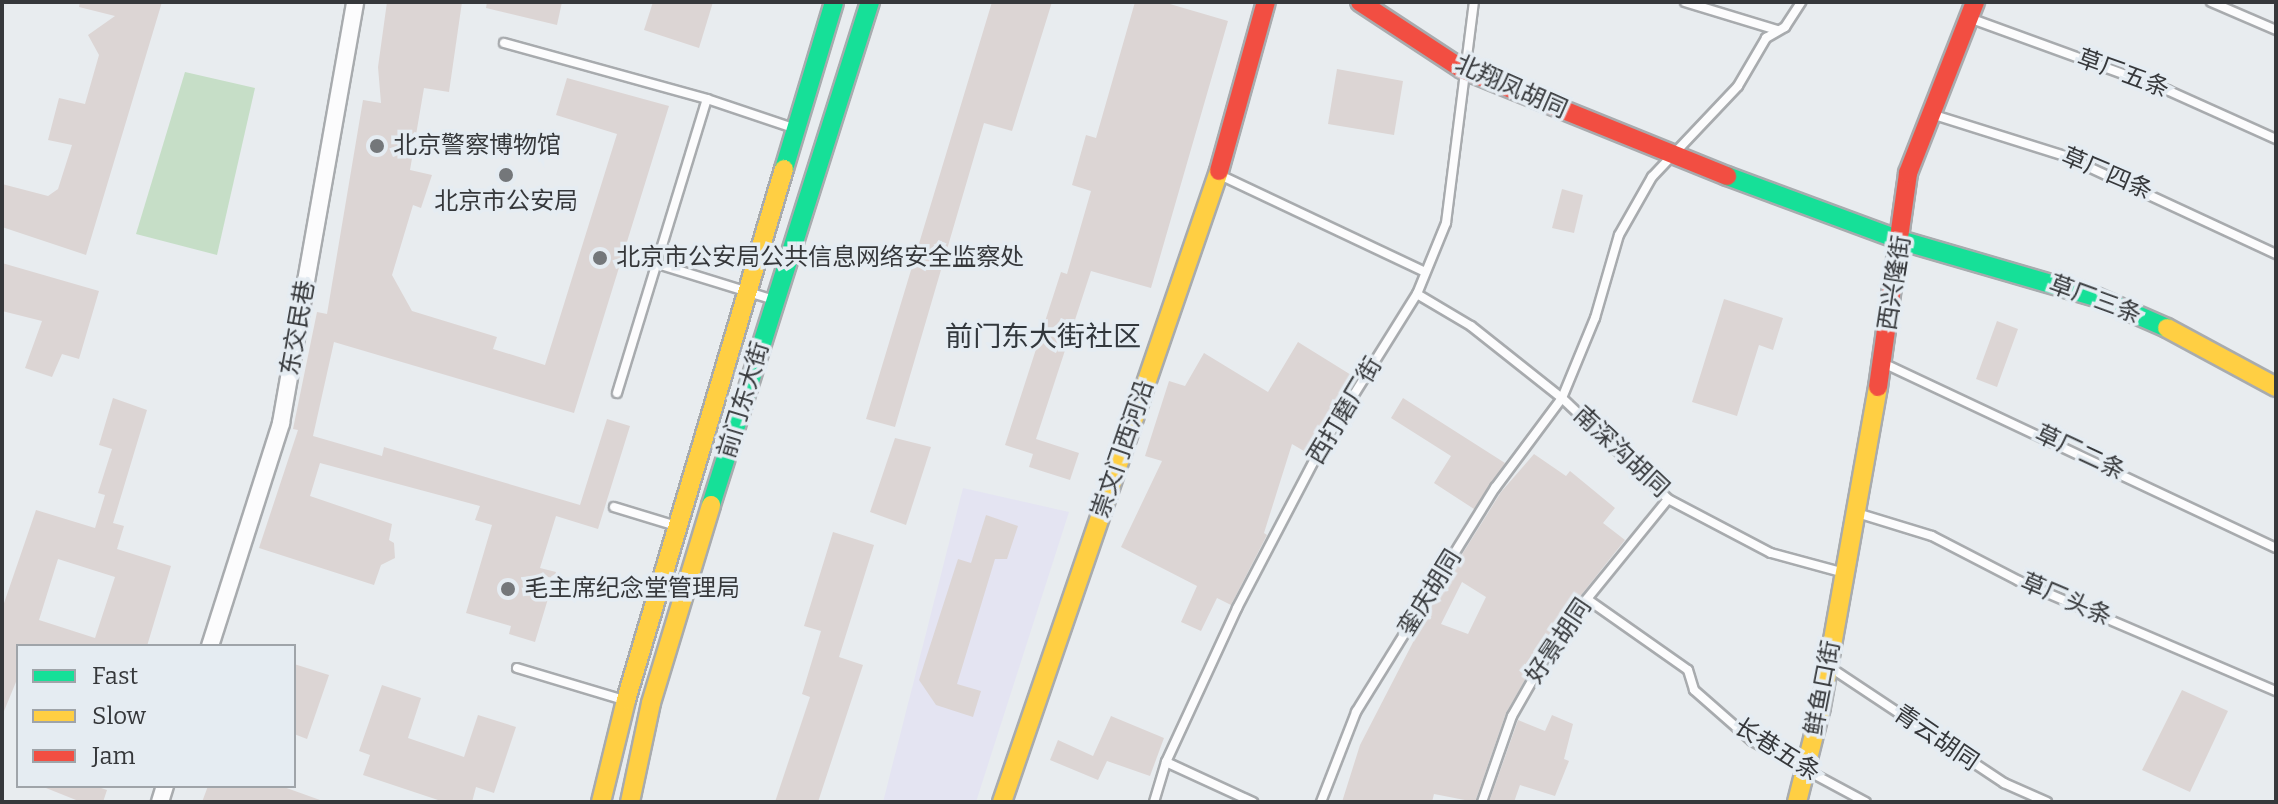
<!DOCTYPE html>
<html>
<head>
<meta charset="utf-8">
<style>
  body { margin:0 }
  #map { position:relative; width:2278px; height:804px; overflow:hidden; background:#e8ecef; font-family:Bitter,"Noto Sans SC",serif }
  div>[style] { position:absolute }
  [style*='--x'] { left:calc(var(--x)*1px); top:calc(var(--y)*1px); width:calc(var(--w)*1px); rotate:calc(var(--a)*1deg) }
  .education>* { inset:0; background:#e4e4f2 }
  .green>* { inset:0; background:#c6dec7 }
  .building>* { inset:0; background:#dcd5d4 }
  .roads { filter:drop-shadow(2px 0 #a8abae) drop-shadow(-2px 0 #a8abae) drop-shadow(0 2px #a8abae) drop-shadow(0 -2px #a8abae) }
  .lane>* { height:8px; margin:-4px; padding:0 4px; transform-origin:4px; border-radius:4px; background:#fcfcfd }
  .street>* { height:16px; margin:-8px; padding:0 8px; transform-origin:8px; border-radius:8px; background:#fcfcfd }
  .fast>* { height:18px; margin:-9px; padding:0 9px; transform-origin:9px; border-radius:9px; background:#16e098 }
  .slow>* { height:18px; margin:-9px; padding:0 9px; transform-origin:9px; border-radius:9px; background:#ffcf43 }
  .jam>* { height:18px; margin:-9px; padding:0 9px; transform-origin:9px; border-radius:9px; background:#f24e42 }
  .dots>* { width:22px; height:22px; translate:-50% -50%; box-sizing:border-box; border:4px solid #e5ecf2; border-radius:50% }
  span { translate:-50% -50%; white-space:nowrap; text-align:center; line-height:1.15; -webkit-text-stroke:7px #e5ecf2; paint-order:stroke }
  .street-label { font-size:24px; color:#36383b }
  .poi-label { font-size:24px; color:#36383b }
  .left { translate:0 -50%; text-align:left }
  .quarter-label { font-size:28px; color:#32373c }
  .frame { position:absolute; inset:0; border:4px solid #36383b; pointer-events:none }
  .legend { position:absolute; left:16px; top:644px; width:280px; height:144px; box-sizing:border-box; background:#e5ecf2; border:2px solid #9fa4a9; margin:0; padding:10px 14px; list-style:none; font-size:24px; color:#36383b }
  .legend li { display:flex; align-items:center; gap:16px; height:40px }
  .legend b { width:40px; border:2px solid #9fa4a9 }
</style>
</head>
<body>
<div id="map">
  <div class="education">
    <i style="clip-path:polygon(963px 488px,1069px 512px,976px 802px,883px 802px)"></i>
  </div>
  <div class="green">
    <i style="clip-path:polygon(185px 72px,255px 88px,217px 255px,136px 234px)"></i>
  </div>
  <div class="building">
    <i style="clip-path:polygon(80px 2px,162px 2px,86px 255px,2px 227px,2px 184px,48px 196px,58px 189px,72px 145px,48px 140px,59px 98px,85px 104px,99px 55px,88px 35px,115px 16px,79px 7px)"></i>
    <i style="clip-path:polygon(387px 2px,462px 2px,449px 92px,424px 88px,410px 170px,432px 175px,421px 208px,413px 205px,392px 275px,412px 311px,497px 337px,493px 349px,545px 365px,617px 134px,556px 115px,567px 78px,669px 106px,574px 413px,334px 342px,313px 436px,382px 456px,384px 447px,580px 505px,607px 419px,630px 426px,598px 529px,556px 516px,540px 568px,556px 572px,535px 642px,509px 634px,511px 626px,466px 613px,492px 525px,475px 520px,480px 506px,320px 463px,310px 496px,392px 524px,389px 540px,394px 543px,395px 558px,381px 565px,374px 585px,259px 548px,298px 430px,293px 429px,317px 312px,327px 314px,363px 100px,381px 103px,378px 67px)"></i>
    <i style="clip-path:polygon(487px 2px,562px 2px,557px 25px,486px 8px)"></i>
    <i style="clip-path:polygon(653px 2px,713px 2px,699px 48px,644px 30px)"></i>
    <i style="clip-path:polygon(992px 2px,1052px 2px,1012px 131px,984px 123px,895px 427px,866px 419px)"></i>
    <i style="clip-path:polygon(1135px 2px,1163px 2px,1228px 21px,1151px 288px,1091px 271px,1036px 439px,1079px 453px,1070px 480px,1029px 467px,1033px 454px,1005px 445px,1061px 272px,1067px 274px,1091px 191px,1072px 185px,1086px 135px,1096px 138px)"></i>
    <i style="clip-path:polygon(1337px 69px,1403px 81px,1394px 135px,1328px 124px)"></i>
    <i style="clip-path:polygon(1562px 189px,1583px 195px,1574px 233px,1552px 228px)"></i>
    <i style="clip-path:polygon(2px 263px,99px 291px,79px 359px,62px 354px,52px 377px,25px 368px,42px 321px,2px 311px)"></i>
    <i style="clip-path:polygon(1724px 299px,1783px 318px,1773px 350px,1759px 345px,1737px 416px,1692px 402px)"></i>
    <i style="clip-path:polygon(1997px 321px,2018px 329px,1997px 387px,1976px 379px)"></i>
    <i style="clip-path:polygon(1298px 342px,1356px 378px,1309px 454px,1292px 444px,1264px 533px,1267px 535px,1231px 605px,1217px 598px,1201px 631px,1181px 622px,1197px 586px,1121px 547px,1162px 461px,1145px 456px,1169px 381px,1185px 386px,1204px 353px,1268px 392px)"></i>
    <i style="clip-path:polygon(evenodd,113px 398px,147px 410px,113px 523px,124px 526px,117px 549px,171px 566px,147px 646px,18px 646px,18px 677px,2px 716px,2px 609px,36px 510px,95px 528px,105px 495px,98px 493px,112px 449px,99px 445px,113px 398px,58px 559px,115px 577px,95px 638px,39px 620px,58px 559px)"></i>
    <i style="clip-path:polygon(1403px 398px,1505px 463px,1474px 509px,1434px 483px,1451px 456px,1391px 418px)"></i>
    <i style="clip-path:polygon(895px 438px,931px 447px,906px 525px,870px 512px)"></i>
    <i style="clip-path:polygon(evenodd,1534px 454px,1566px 476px,1570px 471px,1615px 508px,1603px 523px,1625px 540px,1554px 629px,1506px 713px,1475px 802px,1434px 794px,1432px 802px,1342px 802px,1360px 745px,1441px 588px,1501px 492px,1534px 454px,1462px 582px,1486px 597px,1468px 634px,1441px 624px,1462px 582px)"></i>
    <i style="clip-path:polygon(986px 515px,1018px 526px,1007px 559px,995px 559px,957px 684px,981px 691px,973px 717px,936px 705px,919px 680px,958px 559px,971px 563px)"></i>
    <i style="clip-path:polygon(833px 532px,874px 545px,839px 657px,863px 665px,818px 802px,775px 802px,810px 697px,802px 694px,821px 631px,804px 626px)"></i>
    <i style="clip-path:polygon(294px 664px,329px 675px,307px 739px,294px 734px)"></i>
    <i style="clip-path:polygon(382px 685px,421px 698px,408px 738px,464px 757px,478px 715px,516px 727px,494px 793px,476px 787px,472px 802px,444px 802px,363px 775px,370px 755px,359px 751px)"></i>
    <i style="clip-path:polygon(2182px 690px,2228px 711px,2190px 792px,2142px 770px)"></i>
    <i style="clip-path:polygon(1552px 715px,1573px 724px,1564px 759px,1569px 761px,1555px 796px,1520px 785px,1514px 802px,1489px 802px,1518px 720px,1545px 731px)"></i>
    <i style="clip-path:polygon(1111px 716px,1164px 738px,1150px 776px,1107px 761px,1098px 780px,1050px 760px,1058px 740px,1093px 756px)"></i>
    <i style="clip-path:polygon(41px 786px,95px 786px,107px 790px,103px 802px,81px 802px)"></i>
    <i style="clip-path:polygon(208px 786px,281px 786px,320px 800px,202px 802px)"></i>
  </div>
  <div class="roads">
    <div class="lane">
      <i style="--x:1685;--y:2;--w:96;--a:16.9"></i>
      <i style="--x:2211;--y:2;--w:71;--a:23.3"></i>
      <i style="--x:1972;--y:19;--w:208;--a:20"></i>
      <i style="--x:2167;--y:90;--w:120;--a:24.2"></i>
      <i style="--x:504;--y:43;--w:211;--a:15.4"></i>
      <i style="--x:1931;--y:114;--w:140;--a:17.4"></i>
      <i style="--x:2065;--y:156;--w:233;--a:24.9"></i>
      <i style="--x:1218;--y:174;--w:229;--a:25.3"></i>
      <i style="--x:658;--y:264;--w:121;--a:17.2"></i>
      <i style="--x:1417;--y:294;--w:63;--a:30.7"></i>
      <i style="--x:1471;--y:326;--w:116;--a:38.4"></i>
      <i style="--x:1562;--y:398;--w:146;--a:43.6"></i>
      <i style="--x:1668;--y:499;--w:116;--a:27.7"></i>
      <i style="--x:1771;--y:553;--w:73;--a:15.2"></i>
      <i style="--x:1883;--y:363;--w:434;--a:25.2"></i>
      <i style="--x:617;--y:393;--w:307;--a:-73"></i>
      <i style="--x:707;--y:99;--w:91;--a:18.6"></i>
      <i style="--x:614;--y:507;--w:65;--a:17"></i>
      <i style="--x:1857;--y:513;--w:78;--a:17"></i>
      <i style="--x:1932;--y:536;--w:98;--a:27.3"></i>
      <i style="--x:2019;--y:581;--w:280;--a:23.2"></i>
      <i style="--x:1587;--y:599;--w:123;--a:35.1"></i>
      <i style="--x:1688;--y:670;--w:21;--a:73"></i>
      <i style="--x:1694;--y:690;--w:77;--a:41.3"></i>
      <i style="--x:1752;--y:741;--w:129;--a:28.2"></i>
      <i style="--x:517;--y:668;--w:112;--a:16.7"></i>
      <i style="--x:1831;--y:668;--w:208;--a:33.6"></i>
      <i style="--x:2004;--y:783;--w:47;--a:23.8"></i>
      <i style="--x:1166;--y:762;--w:96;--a:24.7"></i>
      <i style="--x:1154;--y:802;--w:42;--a:-73.3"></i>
      <i style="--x:1166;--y:762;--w:170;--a:-65.2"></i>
      <i style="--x:1237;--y:608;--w:179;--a:-62.4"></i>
      <i style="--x:1320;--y:449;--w:183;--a:-58"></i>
      <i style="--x:1417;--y:294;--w:77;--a:-67.8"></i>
      <i style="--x:1446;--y:223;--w:223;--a:-82.8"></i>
      <i style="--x:1321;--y:802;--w:97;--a:-68.7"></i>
      <i style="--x:1356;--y:712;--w:264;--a:-58.2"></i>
      <i style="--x:1495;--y:488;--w:112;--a:-53.3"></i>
      <i style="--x:1562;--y:398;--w:87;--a:-67.6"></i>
      <i style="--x:1595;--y:318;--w:86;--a:-73.9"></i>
      <i style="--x:1619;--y:235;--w:67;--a:-60.4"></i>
      <i style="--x:1652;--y:177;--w:125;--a:-46.6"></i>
      <i style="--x:1738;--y:86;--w:56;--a:-59.7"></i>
      <i style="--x:1766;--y:38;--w:22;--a:-30"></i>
      <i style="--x:1785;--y:27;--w:30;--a:-57"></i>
      <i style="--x:1482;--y:802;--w:91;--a:-70.8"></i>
      <i style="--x:1512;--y:716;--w:97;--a:-60.3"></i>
      <i style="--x:1560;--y:632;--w:171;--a:-50.9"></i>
    </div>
    <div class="street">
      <i style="--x:210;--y:646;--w:234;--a:-72.3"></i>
      <i style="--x:281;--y:423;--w:427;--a:-80"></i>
      <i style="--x:160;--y:802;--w:17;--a:-73"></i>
    </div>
    <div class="fast">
      <i style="--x:784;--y:169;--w:174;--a:-73.3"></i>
      <i style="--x:1727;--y:176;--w:188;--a:20.3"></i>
      <i style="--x:1903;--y:241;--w:201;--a:16.2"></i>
      <i style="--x:2096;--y:297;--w:77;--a:23.6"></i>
      <i style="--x:711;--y:505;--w:528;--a:-72.46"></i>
    </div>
    <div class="slow">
      <i style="--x:2167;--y:328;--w:124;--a:28.4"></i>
      <i style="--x:601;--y:802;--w:105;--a:-76.2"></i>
      <i style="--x:626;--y:700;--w:554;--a:-73.43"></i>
      <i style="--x:630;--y:802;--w:101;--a:-78"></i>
      <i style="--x:651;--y:703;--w:207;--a:-73.1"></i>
      <i style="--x:1002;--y:802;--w:667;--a:-71.02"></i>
      <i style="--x:1797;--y:802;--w:98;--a:-75.8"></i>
      <i style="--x:1821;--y:707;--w:325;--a:-79.9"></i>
    </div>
    <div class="jam">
      <i style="--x:1360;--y:2;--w:122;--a:33.3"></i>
      <i style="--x:1462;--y:69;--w:286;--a:22"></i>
      <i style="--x:1219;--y:171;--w:175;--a:-74.5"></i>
      <i style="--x:1878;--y:387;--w:216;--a:-82"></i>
      <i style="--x:1908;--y:173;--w:184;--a:-68.6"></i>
    </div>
  </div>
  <div class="dots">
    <i style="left:377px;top:146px;background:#74777a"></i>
    <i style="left:506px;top:175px;background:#74777a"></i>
    <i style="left:600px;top:258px;background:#74777a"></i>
    <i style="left:508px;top:589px;background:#74777a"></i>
  </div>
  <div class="street-label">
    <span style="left:2123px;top:74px;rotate:20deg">草厂五条</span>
    <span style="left:1511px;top:87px;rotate:24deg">北翔凤胡同</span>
    <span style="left:2107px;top:174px;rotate:23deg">草厂四条</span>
    <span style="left:1895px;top:283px;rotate:-81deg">西兴隆街</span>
    <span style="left:2095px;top:300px;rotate:20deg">草厂三条</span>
    <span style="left:298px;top:328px;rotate:-80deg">东交民巷</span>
    <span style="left:744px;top:400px;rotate:-73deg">前门东大街</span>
    <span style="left:1345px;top:411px;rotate:-59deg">西打磨厂街</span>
    <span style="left:1123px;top:449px;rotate:-71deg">崇文门西河沿</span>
    <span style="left:1621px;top:452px;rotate:43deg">南深沟胡同</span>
    <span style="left:2080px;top:453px;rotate:25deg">草厂二条</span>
    <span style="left:1430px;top:593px;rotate:-58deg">銮庆胡同</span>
    <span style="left:2066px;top:600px;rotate:23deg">草厂头条</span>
    <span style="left:1559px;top:641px;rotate:-56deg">好景胡同</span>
    <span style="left:1823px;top:688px;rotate:-79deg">鲜鱼口街</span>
    <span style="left:1936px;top:738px;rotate:34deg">青云胡同</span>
    <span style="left:1777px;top:750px;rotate:32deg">长巷五条</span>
  </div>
  <div class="poi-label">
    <span class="left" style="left:393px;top:146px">北京警察博物馆</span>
    <span style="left:506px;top:202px">北京市公安局</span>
    <span class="left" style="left:616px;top:258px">北京市公安局公共信息网络安全监察处</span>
    <span class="left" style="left:524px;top:589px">毛主席纪念堂管理局</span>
  </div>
  <div class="quarter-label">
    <span style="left:1043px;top:337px">前门东大街社区</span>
  </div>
  <div class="frame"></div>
  <ul class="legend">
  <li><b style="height:10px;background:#16e098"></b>Fast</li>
  <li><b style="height:10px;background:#ffcf43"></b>Slow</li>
  <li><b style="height:10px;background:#f24e42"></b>Jam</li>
  </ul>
</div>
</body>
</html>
